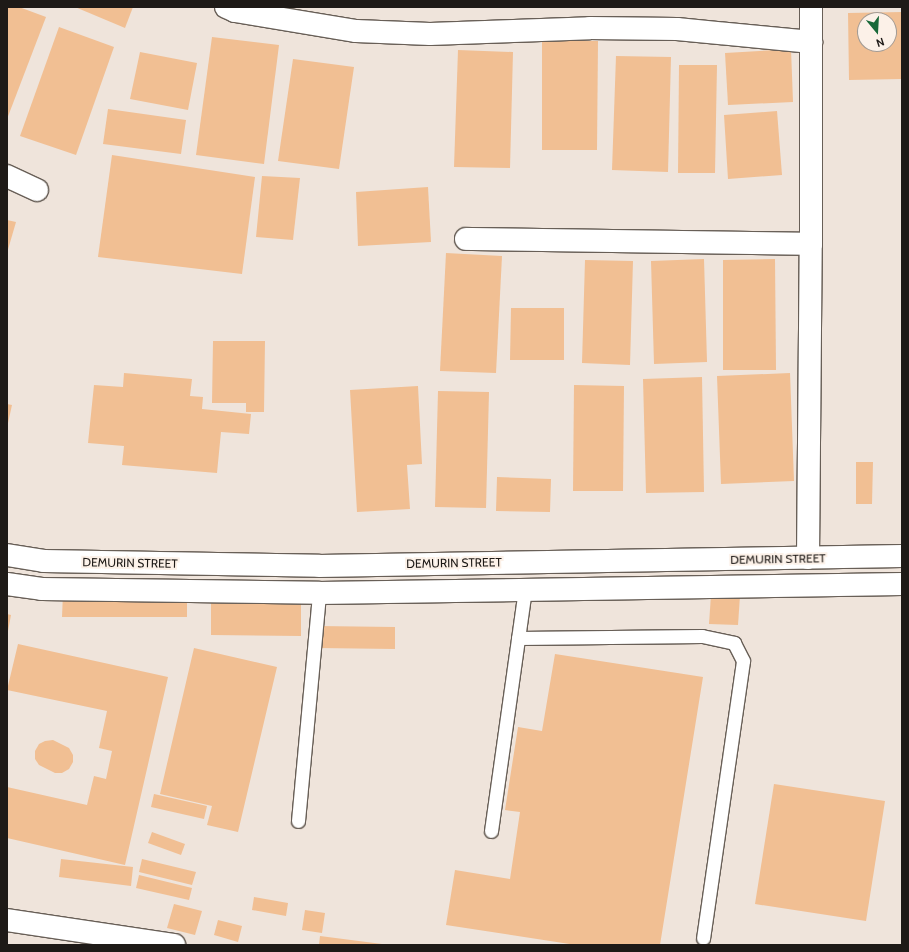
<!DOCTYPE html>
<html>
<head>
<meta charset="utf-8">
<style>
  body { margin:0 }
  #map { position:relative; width:909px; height:952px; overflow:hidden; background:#efe4db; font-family:Cabin,sans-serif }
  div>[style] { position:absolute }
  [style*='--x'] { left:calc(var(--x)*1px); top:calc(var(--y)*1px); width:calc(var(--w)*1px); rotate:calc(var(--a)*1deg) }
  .building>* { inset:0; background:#f1bf93 }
  .roads { filter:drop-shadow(1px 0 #685f57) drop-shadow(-1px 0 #685f57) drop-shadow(0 1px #685f57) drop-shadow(0 -1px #685f57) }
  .lane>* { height:13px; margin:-6.5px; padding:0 6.5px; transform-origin:6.5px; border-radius:6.5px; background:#fff }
  .street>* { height:22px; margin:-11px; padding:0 11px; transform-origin:11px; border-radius:11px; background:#fff }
  .secondary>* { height:22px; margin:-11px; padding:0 11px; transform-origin:11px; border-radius:11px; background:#fff }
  span { translate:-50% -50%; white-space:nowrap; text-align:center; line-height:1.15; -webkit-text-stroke:4px #fcf1e8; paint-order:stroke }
  .street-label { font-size:12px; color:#1e1a17 }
  .frame { position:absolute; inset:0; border:8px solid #1e1a17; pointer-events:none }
  .north { position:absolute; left:857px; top:12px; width:40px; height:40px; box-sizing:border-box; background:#fcf1e8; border:1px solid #a39b94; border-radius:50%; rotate:162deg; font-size:11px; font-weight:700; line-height:16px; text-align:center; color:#1e1a17 }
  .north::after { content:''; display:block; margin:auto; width:14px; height:18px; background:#196939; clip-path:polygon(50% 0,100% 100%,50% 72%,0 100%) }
</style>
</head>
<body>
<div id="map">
  <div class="building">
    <i style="clip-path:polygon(7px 7px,19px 7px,46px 17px,7px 119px)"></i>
    <i style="clip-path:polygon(75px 7px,133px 7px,125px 28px)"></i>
    <i style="clip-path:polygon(evenodd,902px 12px,902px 79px,849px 80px,848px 13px,902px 12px,865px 20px,889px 20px,889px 44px,865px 44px,865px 20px)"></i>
    <i style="clip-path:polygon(59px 27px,114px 47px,76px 155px,20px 136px)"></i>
    <i style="clip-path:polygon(212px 37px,279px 45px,264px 164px,196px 155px)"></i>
    <i style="clip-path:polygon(542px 40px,598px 41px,597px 150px,542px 150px)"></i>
    <i style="clip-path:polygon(791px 49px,793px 102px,728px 105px,725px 53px)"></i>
    <i style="clip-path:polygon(458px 50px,513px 52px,510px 168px,454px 167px)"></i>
    <i style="clip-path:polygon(140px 52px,197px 63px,188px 110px,130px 99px)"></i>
    <i style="clip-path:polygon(616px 56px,671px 57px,668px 172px,612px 170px)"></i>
    <i style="clip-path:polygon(293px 59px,354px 67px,339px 169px,278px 161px)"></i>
    <i style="clip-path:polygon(679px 65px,717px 65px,715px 173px,678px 173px)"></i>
    <i style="clip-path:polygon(108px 109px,186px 120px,181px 154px,103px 144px)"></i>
    <i style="clip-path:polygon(777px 111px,782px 175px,728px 179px,724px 115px)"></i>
    <i style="clip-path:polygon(112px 155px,255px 177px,242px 274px,98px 257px)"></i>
    <i style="clip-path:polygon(262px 176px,300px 178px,293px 240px,256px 237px)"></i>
    <i style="clip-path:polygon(428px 187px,431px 242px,358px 246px,356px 192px)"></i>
    <i style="clip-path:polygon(7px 220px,16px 222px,7px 253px)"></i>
    <i style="clip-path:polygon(446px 253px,502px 256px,496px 373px,440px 371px)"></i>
    <i style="clip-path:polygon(704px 259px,707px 362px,654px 364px,651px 261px)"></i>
    <i style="clip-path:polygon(775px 259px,776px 370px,723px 370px,723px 260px)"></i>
    <i style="clip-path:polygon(585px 260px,633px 261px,630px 365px,582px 363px)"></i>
    <i style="clip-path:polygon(511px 308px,564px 308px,564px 360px,510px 360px)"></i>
    <i style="clip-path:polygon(213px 341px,265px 341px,264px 412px,246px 412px,246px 403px,212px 403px)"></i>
    <i style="clip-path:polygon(124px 373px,192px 379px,190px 396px,203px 397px,202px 409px,251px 414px,249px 434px,221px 432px,217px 473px,122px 465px,124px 446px,88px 443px,94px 385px,123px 387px)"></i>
    <i style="clip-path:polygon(790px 373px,794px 481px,721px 484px,717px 376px)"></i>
    <i style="clip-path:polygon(702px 377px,704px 492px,646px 493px,643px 379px)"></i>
    <i style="clip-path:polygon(574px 385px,624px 386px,623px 491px,573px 491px)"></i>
    <i style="clip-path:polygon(418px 386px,422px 464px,407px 465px,410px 509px,357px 512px,350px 390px)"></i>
    <i style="clip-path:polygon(438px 391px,489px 392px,486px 508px,435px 507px)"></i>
    <i style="clip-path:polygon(7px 404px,12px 405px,8px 423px,7px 423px)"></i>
    <i style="clip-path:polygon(856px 462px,873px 462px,872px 504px,856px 504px)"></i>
    <i style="clip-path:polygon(497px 477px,551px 479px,550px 512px,496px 511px)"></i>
    <i style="clip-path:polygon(63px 593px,187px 593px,187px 617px,62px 617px)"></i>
    <i style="clip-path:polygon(711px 595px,740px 596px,738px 625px,709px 624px)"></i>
    <i style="clip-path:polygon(211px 603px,301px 604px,301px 636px,211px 635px)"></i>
    <i style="clip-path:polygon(7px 614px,11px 615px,8px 631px,7px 631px)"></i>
    <i style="clip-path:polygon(318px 626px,395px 627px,395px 649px,318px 648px)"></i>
    <i style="clip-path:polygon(18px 644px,168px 677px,125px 865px,7px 838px,7px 787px,87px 805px,94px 776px,106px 779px,112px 751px,99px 748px,107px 711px,7px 690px)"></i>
    <i style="clip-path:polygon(194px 648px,277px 667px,238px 832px,207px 825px,212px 806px,160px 794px)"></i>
    <i style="clip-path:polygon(555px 654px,703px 677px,660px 945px,576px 945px,446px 925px,455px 870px,510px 879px,520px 812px,505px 810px,518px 727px,542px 731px)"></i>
    <i style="clip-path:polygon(53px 740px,69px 748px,73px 755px,73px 762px,69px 769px,62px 773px,55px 773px,39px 765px,35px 759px,35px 751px,39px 744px,45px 741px)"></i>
    <i style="clip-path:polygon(774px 784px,885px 801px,866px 921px,755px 904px)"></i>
    <i style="clip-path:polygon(154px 794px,207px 806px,204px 819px,151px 807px)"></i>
    <i style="clip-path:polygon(152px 832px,185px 844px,181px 855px,148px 843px)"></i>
    <i style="clip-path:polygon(61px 859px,133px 867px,131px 886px,59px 877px)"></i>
    <i style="clip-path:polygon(142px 859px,196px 872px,192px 885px,139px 872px)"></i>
    <i style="clip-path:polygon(139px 875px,192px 888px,189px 900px,136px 888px)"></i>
    <i style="clip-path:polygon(254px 897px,288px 903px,286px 916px,252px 910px)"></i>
    <i style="clip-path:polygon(174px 904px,202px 911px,195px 935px,167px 928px)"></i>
    <i style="clip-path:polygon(305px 910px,325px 913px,322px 933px,302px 930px)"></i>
    <i style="clip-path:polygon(218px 920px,242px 926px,238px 942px,214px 935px)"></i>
    <i style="clip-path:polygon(320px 936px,382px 944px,382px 945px,319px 945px)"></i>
  </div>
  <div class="roads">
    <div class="lane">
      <i style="--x:518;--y:638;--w:184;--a:-0.6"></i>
      <i style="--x:702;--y:636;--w:33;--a:12"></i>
      <i style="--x:734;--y:643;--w:20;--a:63"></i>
      <i style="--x:743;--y:661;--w:280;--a:98.2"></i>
      <i style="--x:298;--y:821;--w:229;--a:-84.7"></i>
      <i style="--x:491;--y:831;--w:244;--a:-82"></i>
    </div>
    <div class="street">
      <i style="--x:226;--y:7;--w:10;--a:24"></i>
      <i style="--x:235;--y:11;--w:123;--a:9.4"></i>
      <i style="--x:356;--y:31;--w:74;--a:2.3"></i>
      <i style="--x:430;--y:34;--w:160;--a:-2.1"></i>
      <i style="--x:590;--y:28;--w:87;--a:0.7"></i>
      <i style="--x:677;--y:29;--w:135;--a:5.5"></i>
      <i style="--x:7;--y:176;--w:33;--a:25"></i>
      <i style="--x:466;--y:239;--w:345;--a:0.8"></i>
      <i style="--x:808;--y:558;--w:314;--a:-89.5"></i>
      <i style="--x:811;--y:244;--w:237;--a:-90"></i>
      <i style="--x:7;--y:920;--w:169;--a:8.5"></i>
    </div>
    <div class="secondary">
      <i style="--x:7;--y:555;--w:37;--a:9"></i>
      <i style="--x:44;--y:561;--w:275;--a:1"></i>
      <i style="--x:319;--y:566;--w:583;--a:-0.98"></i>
      <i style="--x:7;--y:584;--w:35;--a:8"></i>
      <i style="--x:42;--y:589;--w:277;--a:0.8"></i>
      <i style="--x:319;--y:593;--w:583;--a:-0.88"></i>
    </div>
  </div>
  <div class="street-label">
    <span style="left:778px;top:559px;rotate:-1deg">DEMURIN STREET</span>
    <span style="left:130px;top:563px;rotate:1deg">DEMURIN STREET</span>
    <span style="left:454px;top:563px;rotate:-1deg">DEMURIN STREET</span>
  </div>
  <div class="frame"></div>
  <div class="north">N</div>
</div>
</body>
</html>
